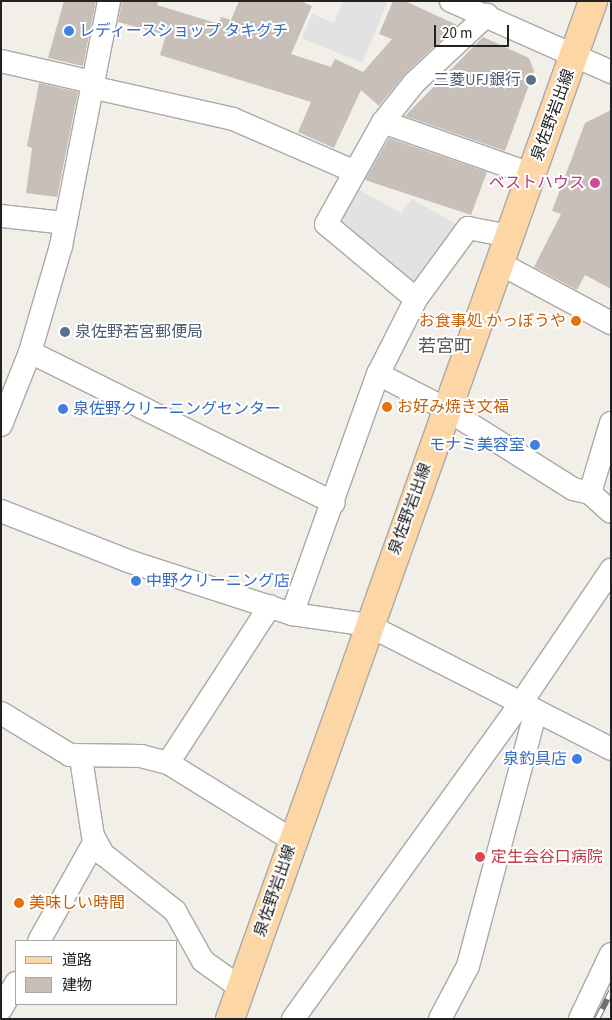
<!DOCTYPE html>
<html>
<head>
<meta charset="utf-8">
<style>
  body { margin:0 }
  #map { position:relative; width:612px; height:1020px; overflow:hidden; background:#f2efe9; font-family:"Source Sans 3","Noto Sans JP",sans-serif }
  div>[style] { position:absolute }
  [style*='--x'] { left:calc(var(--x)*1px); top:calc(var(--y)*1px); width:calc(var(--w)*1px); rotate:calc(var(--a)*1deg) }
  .parking>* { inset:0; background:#e2e2e2 }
  .building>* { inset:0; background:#c7bfb8 }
  .roads { filter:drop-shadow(1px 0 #a9a9a9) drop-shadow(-1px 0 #a9a9a9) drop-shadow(0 1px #a9a9a9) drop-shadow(0 -1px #a9a9a9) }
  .minor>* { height:22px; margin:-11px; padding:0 11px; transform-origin:11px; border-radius:11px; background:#fff }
  .primary>* { height:28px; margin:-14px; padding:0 14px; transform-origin:14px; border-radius:14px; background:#fcd6a4 }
  .rail>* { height:5.5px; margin-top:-2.75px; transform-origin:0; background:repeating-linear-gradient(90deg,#fff 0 11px,#707070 0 22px); box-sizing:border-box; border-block:1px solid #707070 }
  .dots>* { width:14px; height:14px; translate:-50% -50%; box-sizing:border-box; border:2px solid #fff; border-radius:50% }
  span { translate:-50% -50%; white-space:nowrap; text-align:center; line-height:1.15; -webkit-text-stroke:4px #fff; paint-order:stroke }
  .shop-label { font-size:16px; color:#366cbe }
  .left { translate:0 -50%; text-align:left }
  .right { translate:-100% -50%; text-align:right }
  .service-label { font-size:16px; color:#4e5e75 }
  .street-label { font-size:16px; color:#222 }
  .hotel-label { font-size:16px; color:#b23c85 }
  .food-label { font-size:16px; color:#c56008 }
  .health-label { font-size:16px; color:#be3a42 }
  .neighbourhood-label { font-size:18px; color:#555 }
  .frame { position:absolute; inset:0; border:2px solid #222; pointer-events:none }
  .legend { position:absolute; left:15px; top:940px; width:162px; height:65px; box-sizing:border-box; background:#fff; border:1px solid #a7a7a7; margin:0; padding:6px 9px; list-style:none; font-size:15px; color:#222 }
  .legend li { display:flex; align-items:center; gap:10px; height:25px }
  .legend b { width:25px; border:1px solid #a7a7a7 }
  .scale { position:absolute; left:434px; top:25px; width:75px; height:22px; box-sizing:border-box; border:2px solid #222; border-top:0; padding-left:6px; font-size:15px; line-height:18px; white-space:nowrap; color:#222; -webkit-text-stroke:4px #fff; paint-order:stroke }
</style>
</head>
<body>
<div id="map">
  <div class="parking">
    <i style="clip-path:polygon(343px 1px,388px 1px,362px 63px,302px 38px,312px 14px,334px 23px)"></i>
    <i style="clip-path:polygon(354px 187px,401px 213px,412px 199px,461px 227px,415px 285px,334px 223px)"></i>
  </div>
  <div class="building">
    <i style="clip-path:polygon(64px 1px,96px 1px,83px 66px,48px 58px)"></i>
    <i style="clip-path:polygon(122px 1px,158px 1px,157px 5px,219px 24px,221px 17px,231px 20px,239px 1px,300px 1px,312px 6px,291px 54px,331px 67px,335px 59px,363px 72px,392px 39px,379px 34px,393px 1px,405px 1px,457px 25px,405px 74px,379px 106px,361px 90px,334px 148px,298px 132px,311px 102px,160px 55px,166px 35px,118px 22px)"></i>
    <i style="clip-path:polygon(483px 37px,529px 58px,534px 71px,505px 151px,405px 116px)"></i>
    <i style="clip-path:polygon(39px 83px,78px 92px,57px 197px,26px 193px,32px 148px,27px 146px)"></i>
    <i style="clip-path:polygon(611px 110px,611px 289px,585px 275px,577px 290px,534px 267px,561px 214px,552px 211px,585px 123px)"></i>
    <i style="clip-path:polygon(389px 138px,487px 172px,471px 215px,365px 180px)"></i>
  </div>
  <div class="roads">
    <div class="minor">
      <i style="--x:451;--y:1;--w:175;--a:23.9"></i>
      <i style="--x:1;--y:61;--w:93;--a:13"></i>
      <i style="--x:91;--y:87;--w:146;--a:12.7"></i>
      <i style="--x:233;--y:119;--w:131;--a:23.4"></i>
      <i style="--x:383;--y:122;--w:157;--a:19.4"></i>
      <i style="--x:1;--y:216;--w:64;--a:6.2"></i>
      <i style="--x:499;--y:263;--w:127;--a:28.2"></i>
      <i style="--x:416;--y:299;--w:117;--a:-140.2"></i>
      <i style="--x:326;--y:224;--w:117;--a:-60.8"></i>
      <i style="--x:383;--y:122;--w:50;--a:-51.5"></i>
      <i style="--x:414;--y:83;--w:100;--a:-43"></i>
      <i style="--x:30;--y:352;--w:339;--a:26.4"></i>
      <i style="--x:378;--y:374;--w:76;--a:27.2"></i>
      <i style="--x:446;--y:409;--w:150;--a:32.2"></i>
      <i style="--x:573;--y:489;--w:17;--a:13"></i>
      <i style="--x:611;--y:423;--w:73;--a:106.7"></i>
      <i style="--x:590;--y:493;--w:28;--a:42"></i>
      <i style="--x:1;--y:425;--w:79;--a:-68.3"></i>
      <i style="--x:30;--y:352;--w:110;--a:-73.7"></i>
      <i style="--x:61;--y:246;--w:250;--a:-78.9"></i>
      <i style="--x:1;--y:511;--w:136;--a:21.5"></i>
      <i style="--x:128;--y:561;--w:172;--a:17.9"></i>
      <i style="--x:292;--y:614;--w:77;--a:8.2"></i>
      <i style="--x:368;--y:625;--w:273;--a:27"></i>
      <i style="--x:292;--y:614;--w:255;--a:-70.3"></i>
      <i style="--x:378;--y:374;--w:84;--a:-63.1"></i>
      <i style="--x:416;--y:299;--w:88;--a:-53.8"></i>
      <i style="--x:468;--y:228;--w:42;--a:11"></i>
      <i style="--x:1;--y:713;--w:81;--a:31.3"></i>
      <i style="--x:70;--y:755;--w:71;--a:0.8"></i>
      <i style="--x:141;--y:756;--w:28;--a:15"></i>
      <i style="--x:168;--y:763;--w:146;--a:31.8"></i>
      <i style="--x:81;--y:758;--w:79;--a:81.3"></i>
      <i style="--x:93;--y:836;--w:21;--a:61"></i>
      <i style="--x:103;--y:854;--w:92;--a:38.4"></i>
      <i style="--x:175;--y:911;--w:57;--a:60.8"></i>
      <i style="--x:203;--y:961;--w:47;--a:35.4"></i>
      <i style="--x:168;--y:763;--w:187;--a:-57"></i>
      <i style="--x:39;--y:941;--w:115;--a:-60.8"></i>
      <i style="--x:1;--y:1009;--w:30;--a:-60"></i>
      <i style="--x:293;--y:1019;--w:390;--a:-54.2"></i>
      <i style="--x:521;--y:703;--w:161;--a:-55.9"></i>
      <i style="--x:440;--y:1019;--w:60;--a:-62.2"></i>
      <i style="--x:468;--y:966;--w:264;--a:-75.1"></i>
      <i style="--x:580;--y:1019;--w:72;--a:-64.5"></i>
    </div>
    <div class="primary">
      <i style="--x:230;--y:1019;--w:1081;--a:-70.37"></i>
    </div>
  </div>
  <div class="rail">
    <i style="--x:597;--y:1019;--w:31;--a:-63"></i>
  </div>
  <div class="dots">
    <i style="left:69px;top:31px;background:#3f7fe0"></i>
    <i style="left:531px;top:80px;background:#5c6f8a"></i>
    <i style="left:595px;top:183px;background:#d1479c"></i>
    <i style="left:576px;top:321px;background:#e8710a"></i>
    <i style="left:65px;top:332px;background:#5c6f8a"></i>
    <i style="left:387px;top:407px;background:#e8710a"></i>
    <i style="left:63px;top:409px;background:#3f7fe0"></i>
    <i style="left:535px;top:445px;background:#3f7fe0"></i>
    <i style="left:136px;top:581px;background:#3f7fe0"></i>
    <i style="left:577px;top:759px;background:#3f7fe0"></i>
    <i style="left:480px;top:857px;background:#e0444e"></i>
    <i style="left:19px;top:903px;background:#e8710a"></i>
  </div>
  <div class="shop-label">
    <span class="left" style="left:79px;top:31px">レディースショップ タキグチ</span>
    <span class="left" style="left:73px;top:409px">泉佐野クリーニングセンター</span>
    <span class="right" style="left:525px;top:445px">モナミ美容室</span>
    <span class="left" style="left:146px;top:581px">中野クリーニング店</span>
    <span class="right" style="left:567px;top:759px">泉釣具店</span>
  </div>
  <div class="service-label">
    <span class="right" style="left:521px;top:80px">三菱UFJ銀行</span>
    <span class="left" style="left:75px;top:332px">泉佐野若宮郵便局</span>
  </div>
  <div class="street-label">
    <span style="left:553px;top:115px;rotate:-70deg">泉佐野岩出線</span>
    <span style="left:410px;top:509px;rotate:-70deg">泉佐野岩出線</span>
    <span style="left:275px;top:891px;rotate:-71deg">泉佐野岩出線</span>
  </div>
  <div class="hotel-label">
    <span class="right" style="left:585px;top:183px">ベストハウス</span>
  </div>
  <div class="food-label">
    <span class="right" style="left:566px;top:321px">お食事処 かっぽうや</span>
    <span class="left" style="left:397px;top:407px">お好み焼き文福</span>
    <span class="left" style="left:29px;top:903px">美味しい時間</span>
  </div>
  <div class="health-label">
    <span class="left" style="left:491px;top:857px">定生会谷口病院</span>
  </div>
  <div class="neighbourhood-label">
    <span style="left:445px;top:347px">若宮町</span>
  </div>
  <div class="frame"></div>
  <ul class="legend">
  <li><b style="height:6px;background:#fcd6a4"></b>道路</li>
  <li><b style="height:14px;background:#c7bfb8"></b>建物</li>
  </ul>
  <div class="scale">20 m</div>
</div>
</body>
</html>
